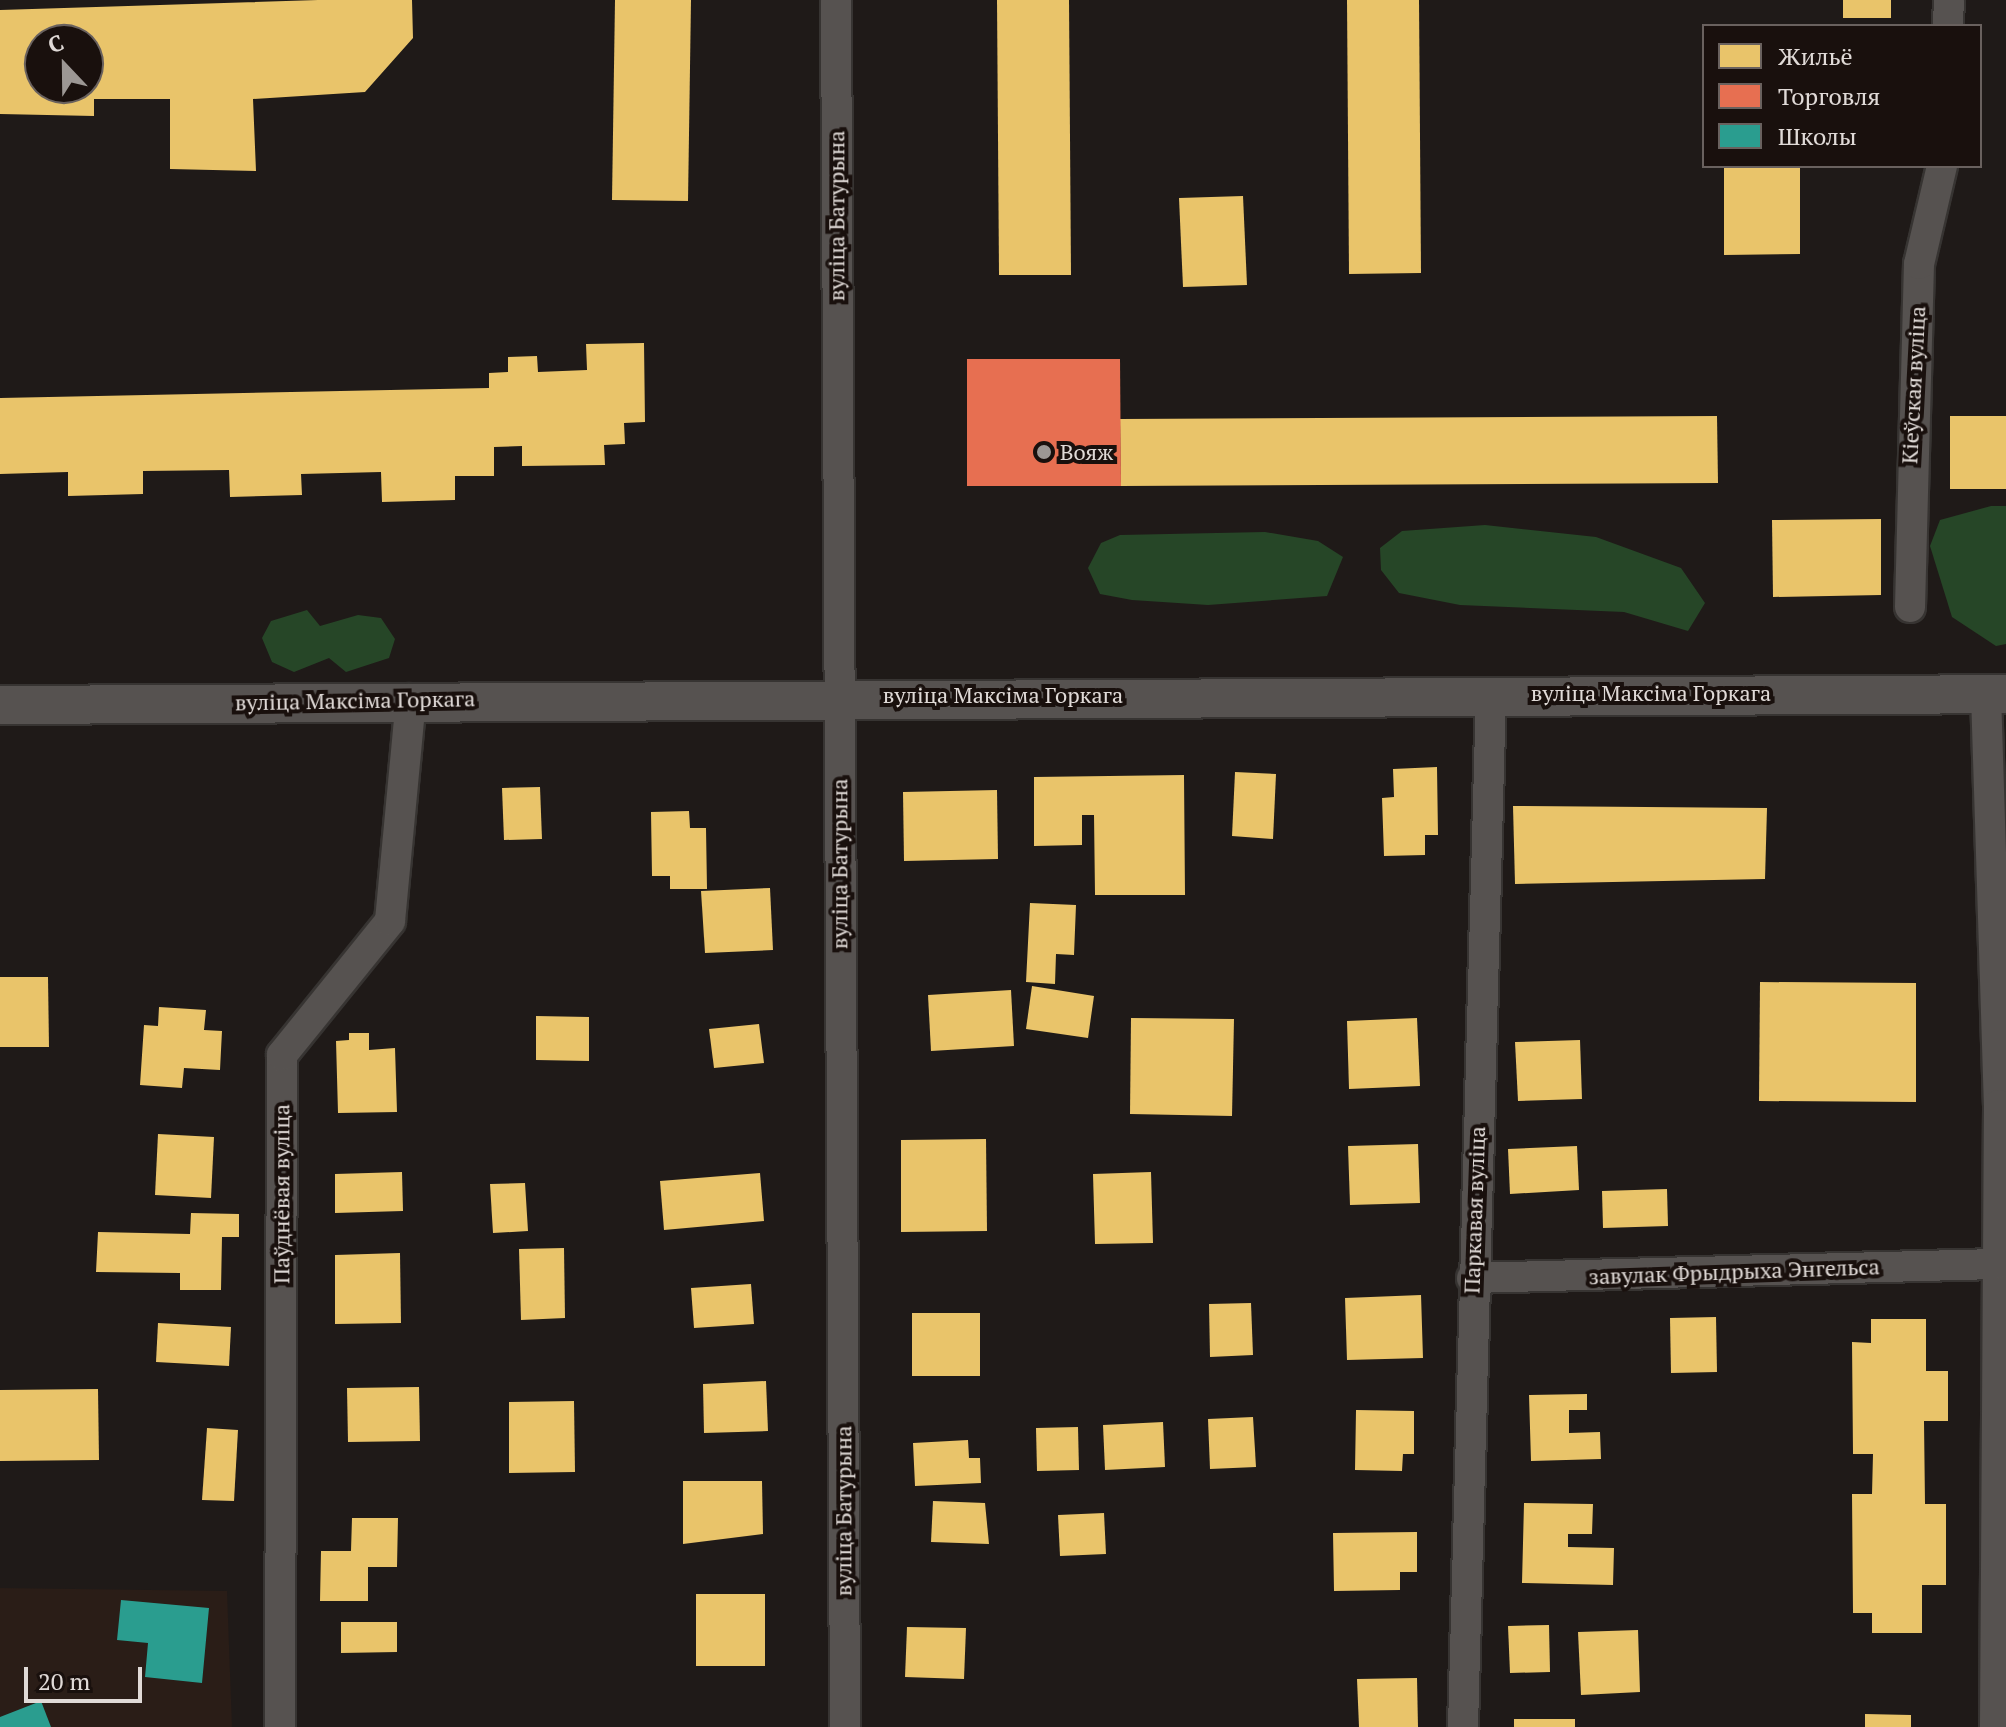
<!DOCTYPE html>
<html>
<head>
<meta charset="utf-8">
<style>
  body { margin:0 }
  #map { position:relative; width:2006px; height:1727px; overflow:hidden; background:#1f1a18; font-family:"PT Serif",serif }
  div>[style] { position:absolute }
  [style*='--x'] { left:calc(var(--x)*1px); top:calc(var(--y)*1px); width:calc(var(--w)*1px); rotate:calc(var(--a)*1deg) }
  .built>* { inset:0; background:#2a1d17 }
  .green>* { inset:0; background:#264627 }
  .homes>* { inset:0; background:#e9c46a }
  .shops>* { inset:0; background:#e76f51 }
  .schools>* { inset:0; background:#2a9d8f }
  .roads { filter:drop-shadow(2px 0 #373432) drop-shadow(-2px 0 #373432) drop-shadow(0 2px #373432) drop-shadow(0 -2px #373432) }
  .minor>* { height:30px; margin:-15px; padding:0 15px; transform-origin:15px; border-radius:15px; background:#565250 }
  .tertiary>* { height:38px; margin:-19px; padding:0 19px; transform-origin:19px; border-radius:19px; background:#565250 }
  .dots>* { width:22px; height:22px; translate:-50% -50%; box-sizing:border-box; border:4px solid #19100d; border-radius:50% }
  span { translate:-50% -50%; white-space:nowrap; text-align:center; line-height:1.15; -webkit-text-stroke:8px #19100d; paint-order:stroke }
  .street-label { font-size:22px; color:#e0dad7 }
  .poi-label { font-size:22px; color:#e0dad7 }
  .left { translate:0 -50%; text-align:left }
  .legend { position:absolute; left:1702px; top:24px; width:280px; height:144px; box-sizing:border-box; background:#19100d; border:2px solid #69615e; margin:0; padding:10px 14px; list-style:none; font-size:24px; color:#e0dad7 }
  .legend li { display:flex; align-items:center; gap:16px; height:40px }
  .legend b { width:40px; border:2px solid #69615e }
  .north { position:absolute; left:24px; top:24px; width:80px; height:80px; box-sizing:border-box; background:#19100d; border:2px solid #69615e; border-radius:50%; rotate:338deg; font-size:22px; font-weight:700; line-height:32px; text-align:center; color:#e0dad7 }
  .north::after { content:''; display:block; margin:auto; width:28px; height:36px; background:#9c9794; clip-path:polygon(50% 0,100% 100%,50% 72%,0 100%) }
  .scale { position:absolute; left:24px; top:1667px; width:118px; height:36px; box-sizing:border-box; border:4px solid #e0dad7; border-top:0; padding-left:10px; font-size:24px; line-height:28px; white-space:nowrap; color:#e0dad7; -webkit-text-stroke:6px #19100d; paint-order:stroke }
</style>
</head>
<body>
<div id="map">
  <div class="built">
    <i style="clip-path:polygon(0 1588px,227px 1591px,232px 1727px,0 1727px)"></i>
  </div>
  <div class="green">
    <i style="clip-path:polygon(1991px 506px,2006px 506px,2006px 644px,1996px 646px,1952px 617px,1930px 546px,1940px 520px)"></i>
    <i style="clip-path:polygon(1485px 525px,1596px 537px,1681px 568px,1705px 603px,1688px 631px,1624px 612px,1460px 605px,1399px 593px,1381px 570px,1380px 548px,1402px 531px)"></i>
    <i style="clip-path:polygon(1265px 532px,1318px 541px,1343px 557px,1327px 596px,1208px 605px,1132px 600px,1100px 594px,1088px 568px,1101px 543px,1120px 535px)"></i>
    <i style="clip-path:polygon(307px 610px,320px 626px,358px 615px,381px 618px,395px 639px,389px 658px,346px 672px,329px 658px,294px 672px,272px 662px,262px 638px,271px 621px)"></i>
  </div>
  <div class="homes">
    <i style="clip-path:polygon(evenodd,318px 0,412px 0,413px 38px,365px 92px,253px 99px,256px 171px,170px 169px,170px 99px,94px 99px,94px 116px,0 114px,0 10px,318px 0,40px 40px,88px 40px,88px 88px,40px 88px,40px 40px)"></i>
    <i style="clip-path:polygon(615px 0,691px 0,688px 201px,612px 200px)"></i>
    <i style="clip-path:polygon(997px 0,1069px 0,1071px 275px,999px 275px)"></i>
    <i style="clip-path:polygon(1347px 0,1419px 0,1421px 273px,1349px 274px)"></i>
    <i style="clip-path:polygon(1843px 0,1891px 0,1891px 18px,1843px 18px)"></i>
    <i style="clip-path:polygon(1724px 166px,1800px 166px,1800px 254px,1724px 255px)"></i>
    <i style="clip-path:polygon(1243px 196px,1247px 285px,1183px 287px,1179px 198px)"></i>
    <i style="clip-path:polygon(644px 343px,645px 422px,624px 423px,625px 444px,604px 445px,605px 465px,522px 466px,522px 446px,494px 447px,494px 476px,455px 476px,455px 500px,382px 502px,381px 472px,301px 474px,302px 495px,230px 497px,229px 470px,143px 471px,143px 494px,68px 496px,68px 472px,0 474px,0 398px,489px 388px,489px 373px,508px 372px,508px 357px,537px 356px,538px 372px,587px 370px,586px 344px)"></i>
    <i style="clip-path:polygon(1717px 416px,1718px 483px,1121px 486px,1120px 419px)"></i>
    <i style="clip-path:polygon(1950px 416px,2006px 416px,2006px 489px,1950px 489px)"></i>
    <i style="clip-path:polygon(1881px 519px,1881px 595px,1773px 597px,1772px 520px)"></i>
    <i style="clip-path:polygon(1437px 767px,1438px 835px,1425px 835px,1425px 855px,1384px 856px,1382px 798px,1394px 797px,1393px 769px)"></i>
    <i style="clip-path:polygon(1235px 772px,1276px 774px,1273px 839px,1232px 836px)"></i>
    <i style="clip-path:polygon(1184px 775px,1185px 895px,1095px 895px,1094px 815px,1082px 815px,1082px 845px,1034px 846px,1034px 777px)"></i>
    <i style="clip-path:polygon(540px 787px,542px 839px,504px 840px,502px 788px)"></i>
    <i style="clip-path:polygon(997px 790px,998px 859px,904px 861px,903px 792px)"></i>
    <i style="clip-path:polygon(1513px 806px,1767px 808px,1765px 879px,1515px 884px)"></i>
    <i style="clip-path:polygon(689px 811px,690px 828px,706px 828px,707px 889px,670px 889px,670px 876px,652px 876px,651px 812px)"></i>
    <i style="clip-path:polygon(770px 888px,773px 950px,705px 953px,701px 891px)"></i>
    <i style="clip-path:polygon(1030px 903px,1076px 905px,1074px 955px,1056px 954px,1055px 984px,1026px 982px)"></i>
    <i style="clip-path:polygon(0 977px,48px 977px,49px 1047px,0 1047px)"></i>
    <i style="clip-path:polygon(1760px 982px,1916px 983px,1916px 1102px,1759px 1101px)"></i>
    <i style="clip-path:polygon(1032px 986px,1094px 996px,1088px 1038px,1026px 1029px)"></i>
    <i style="clip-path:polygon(1011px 990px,1014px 1046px,931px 1051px,928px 995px)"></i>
    <i style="clip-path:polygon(159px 1007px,206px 1010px,204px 1030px,222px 1031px,220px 1070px,184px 1068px,182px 1088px,140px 1085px,144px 1025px,158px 1026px)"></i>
    <i style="clip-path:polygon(536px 1016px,589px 1017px,589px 1061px,536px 1060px)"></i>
    <i style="clip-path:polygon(1131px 1018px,1234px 1019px,1232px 1116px,1130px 1114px)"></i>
    <i style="clip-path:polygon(1417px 1018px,1420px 1086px,1349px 1089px,1347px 1021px)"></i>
    <i style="clip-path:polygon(759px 1024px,764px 1063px,714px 1068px,709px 1029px)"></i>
    <i style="clip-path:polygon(349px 1033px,369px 1033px,369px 1050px,395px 1048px,397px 1112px,338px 1113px,336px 1041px,349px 1040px)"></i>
    <i style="clip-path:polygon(1580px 1040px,1582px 1099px,1518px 1101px,1515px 1042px)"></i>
    <i style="clip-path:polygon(158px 1134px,214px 1137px,211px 1198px,155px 1195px)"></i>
    <i style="clip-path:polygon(986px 1139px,987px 1231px,901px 1232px,901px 1140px)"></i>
    <i style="clip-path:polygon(1418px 1144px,1420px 1203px,1350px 1205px,1348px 1146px)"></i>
    <i style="clip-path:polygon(1577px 1146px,1579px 1190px,1510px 1194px,1508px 1149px)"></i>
    <i style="clip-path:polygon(402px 1172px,403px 1211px,335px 1213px,335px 1174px)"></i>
    <i style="clip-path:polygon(1151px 1172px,1153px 1243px,1095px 1244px,1093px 1174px)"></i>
    <i style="clip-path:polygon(760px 1173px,764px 1221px,664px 1230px,660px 1181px)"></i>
    <i style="clip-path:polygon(525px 1183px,528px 1231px,493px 1233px,490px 1184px)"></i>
    <i style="clip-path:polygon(1667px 1189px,1668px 1226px,1603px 1228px,1602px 1191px)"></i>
    <i style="clip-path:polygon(191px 1213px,239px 1214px,239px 1237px,222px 1237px,221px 1290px,180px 1290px,180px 1273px,96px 1272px,98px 1232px,190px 1234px)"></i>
    <i style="clip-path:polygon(564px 1248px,565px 1318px,521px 1320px,519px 1249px)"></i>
    <i style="clip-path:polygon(400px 1253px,401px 1323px,335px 1324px,335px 1255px)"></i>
    <i style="clip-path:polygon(751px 1284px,754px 1324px,694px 1328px,691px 1288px)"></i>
    <i style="clip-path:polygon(1421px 1295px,1423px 1358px,1347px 1360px,1345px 1298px)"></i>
    <i style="clip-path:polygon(1251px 1303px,1253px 1355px,1210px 1357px,1209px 1304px)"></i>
    <i style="clip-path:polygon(912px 1313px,980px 1313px,980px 1376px,912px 1376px)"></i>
    <i style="clip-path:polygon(1716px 1317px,1717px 1372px,1671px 1373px,1670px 1318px)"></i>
    <i style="clip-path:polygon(1871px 1319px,1926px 1319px,1926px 1371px,1948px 1371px,1948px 1421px,1924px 1421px,1925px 1504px,1946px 1504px,1946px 1585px,1922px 1585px,1922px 1633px,1872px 1633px,1872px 1613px,1853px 1613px,1852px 1494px,1872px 1494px,1873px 1454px,1853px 1454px,1852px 1342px,1871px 1343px)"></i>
    <i style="clip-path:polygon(158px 1323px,231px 1327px,229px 1366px,156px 1362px)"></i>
    <i style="clip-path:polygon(766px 1381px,768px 1431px,704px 1433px,703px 1384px)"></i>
    <i style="clip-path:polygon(419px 1387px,420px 1441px,348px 1442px,347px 1388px)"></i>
    <i style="clip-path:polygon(98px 1389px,99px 1460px,0 1461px,0 1390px)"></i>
    <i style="clip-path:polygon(1587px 1394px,1587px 1410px,1569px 1410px,1569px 1433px,1600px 1432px,1601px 1459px,1531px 1461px,1529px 1395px)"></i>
    <i style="clip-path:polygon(574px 1401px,575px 1472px,509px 1473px,509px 1402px)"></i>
    <i style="clip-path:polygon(1356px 1410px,1414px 1411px,1414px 1454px,1403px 1454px,1402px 1471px,1355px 1470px)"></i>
    <i style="clip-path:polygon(1253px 1417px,1256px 1467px,1210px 1469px,1208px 1419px)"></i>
    <i style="clip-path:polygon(1163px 1422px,1165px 1467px,1105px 1470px,1103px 1425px)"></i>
    <i style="clip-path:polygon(1078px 1427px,1079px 1470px,1037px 1471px,1036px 1428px)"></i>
    <i style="clip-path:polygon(207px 1428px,238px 1430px,234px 1501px,202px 1500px)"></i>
    <i style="clip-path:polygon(968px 1440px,969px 1458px,980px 1458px,981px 1483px,915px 1486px,913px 1443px)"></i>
    <i style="clip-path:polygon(683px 1481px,762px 1481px,763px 1534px,683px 1544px)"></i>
    <i style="clip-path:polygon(933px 1501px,985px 1503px,989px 1544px,931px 1542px)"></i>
    <i style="clip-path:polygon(1524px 1503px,1593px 1504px,1592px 1534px,1568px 1534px,1568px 1547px,1614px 1548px,1613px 1585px,1522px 1583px)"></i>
    <i style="clip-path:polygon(1104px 1513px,1106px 1554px,1060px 1556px,1058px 1515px)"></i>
    <i style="clip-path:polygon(352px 1518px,398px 1518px,397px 1567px,368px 1567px,368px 1601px,320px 1601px,321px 1551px,351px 1551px)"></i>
    <i style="clip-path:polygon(1417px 1532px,1417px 1572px,1400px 1572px,1400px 1590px,1334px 1591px,1333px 1533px)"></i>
    <i style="clip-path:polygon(696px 1594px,765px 1594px,765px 1666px,696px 1666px)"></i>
    <i style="clip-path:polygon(341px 1622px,397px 1622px,397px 1652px,341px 1653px)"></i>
    <i style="clip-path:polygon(1549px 1625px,1550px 1672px,1510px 1673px,1508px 1626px)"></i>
    <i style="clip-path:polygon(907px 1627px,966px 1628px,964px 1679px,905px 1677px)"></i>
    <i style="clip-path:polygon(1638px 1630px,1640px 1692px,1581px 1695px,1578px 1632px)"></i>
    <i style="clip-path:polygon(1417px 1678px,1418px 1727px,1359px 1727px,1357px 1679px)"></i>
    <i style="clip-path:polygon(1865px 1714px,1911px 1715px,1911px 1727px,1865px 1727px)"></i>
    <i style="clip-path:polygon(1514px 1719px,1575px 1719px,1575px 1727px,1514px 1727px)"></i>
  </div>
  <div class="shops">
    <i style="clip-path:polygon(967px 359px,1120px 359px,1121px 486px,967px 486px)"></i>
  </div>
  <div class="schools">
    <i style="clip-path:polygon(121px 1600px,209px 1608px,202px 1683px,145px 1677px,148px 1643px,117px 1640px)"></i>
    <i style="clip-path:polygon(41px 1701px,51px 1727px,0 1727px,0 1717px)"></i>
  </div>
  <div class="roads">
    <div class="minor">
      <i style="--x:836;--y:0;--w:1727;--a:89.7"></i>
      <i style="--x:1948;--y:26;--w:26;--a:-88"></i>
      <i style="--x:1910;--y:607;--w:343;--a:-88.5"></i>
      <i style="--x:1919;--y:264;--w:101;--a:-76.8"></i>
      <i style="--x:1986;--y:694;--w:411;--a:88.2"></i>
      <i style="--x:1999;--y:1105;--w:622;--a:90.37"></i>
      <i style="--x:1472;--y:1278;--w:525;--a:-1.53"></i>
      <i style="--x:280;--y:1727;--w:672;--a:-89.83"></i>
      <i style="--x:282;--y:1055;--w:172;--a:-51.1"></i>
      <i style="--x:390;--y:921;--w:223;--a:-84.6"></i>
      <i style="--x:1463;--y:1727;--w:1034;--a:-88.45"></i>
    </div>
    <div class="tertiary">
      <i style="--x:0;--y:705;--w:2006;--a:-0.31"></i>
    </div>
  </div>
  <div class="dots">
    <i style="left:1044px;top:452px;background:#9c9794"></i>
  </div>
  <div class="street-label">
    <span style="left:836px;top:216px;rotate:-90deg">вуліца Батурына</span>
    <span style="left:1913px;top:385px;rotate:-87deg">Кіеўская вуліца</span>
    <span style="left:1651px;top:693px">вуліца Максіма Горкага</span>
    <span style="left:1003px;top:695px">вуліца Максіма Горкага</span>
    <span style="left:355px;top:700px;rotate:-1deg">вуліца Максіма Горкага</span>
    <span style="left:839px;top:864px;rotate:-90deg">вуліца Батурына</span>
    <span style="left:281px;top:1194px;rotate:-90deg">Паўднёвая вуліца</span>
    <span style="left:1474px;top:1210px;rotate:-88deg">Паркавая вуліца</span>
    <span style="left:1734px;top:1271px;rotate:-2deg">завулак Фрыдрыха Энгельса</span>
    <span style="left:843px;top:1511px;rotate:-90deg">вуліца Батурына</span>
  </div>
  <div class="poi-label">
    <span class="left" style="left:1060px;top:452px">Вояж</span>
  </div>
  <ul class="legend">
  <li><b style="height:22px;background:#e9c46a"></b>Жильё</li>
  <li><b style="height:22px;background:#e76f51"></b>Торговля</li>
  <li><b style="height:22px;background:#2a9d8f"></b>Школы</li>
  </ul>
  <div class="north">С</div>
  <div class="scale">20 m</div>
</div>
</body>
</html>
